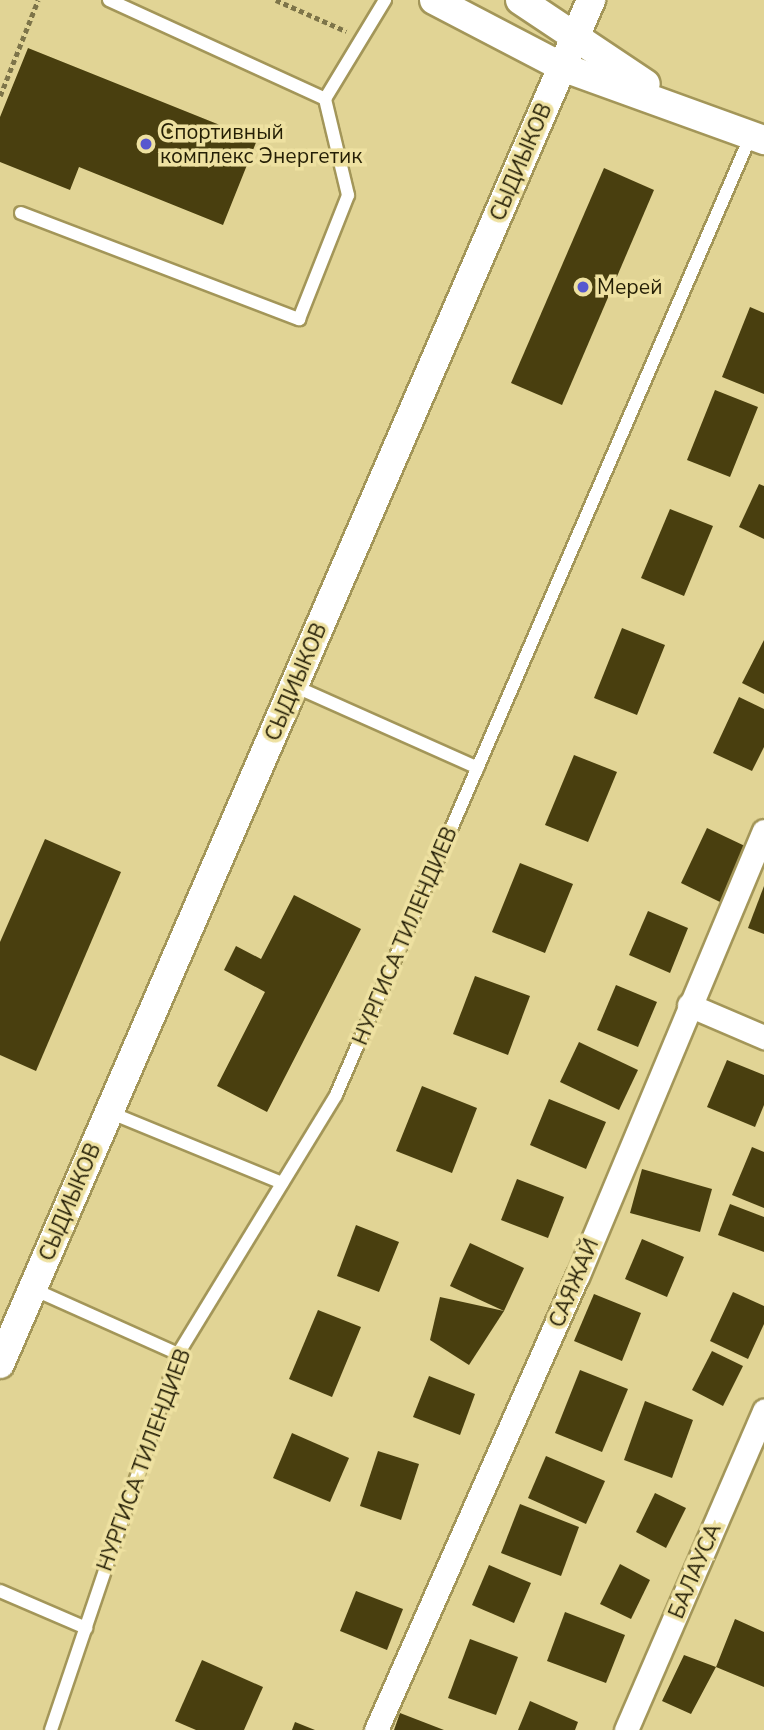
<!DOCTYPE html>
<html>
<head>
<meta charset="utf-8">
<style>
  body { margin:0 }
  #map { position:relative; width:764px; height:1730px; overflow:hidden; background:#e1d495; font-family:"Nunito Sans",sans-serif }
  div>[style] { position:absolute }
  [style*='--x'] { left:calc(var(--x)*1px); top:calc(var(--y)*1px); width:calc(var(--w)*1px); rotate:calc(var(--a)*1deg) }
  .building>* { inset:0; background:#493f0f }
  .path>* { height:4.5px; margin-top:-2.25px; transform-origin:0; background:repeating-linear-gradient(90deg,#7d7449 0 5px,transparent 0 8.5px) }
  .roads { filter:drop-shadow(2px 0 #a39659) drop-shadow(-2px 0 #a39659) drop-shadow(0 2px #a39659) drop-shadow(0 -2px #a39659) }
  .service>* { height:12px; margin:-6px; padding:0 6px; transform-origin:6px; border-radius:6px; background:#fff }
  .minor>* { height:23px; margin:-11.5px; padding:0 11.5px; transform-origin:11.5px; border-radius:11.5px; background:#fff }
  .tertiary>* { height:28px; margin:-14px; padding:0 14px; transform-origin:14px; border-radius:14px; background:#fff }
  .dots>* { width:19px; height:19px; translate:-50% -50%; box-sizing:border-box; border:4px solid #eee1a1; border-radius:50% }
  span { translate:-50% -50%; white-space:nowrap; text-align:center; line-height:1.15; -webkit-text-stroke:7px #eee1a1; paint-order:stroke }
  .poi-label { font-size:21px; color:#241e05 }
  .left { translate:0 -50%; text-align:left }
  .street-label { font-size:21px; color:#241e05 }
</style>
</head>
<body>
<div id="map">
  <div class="building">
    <i style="clip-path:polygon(28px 48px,257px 140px,223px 225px,79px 167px,70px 190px,0 162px,0 117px)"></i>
    <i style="clip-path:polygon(604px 168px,654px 190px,562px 405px,511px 383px)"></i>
    <i style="clip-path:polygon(750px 307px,764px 313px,764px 394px,722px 377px)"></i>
    <i style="clip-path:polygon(715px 390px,758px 407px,730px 477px,687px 460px)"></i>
    <i style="clip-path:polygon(759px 484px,764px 486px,764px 539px,739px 527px)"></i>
    <i style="clip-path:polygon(670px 509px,713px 526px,684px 596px,641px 578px)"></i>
    <i style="clip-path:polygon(622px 628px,665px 645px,637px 715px,594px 698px)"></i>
    <i style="clip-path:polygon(764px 640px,764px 694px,742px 683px)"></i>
    <i style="clip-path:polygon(739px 697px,764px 709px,764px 747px,752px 771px,713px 753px)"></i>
    <i style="clip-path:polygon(574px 755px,617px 772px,588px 842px,545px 825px)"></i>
    <i style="clip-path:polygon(707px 828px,747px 847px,720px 902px,681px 883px)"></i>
    <i style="clip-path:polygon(45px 839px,121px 872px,36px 1071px,0 1055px,0 942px)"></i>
    <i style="clip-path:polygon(520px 863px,573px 884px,545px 953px,492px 932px)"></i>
    <i style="clip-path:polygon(764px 886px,764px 934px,748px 928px)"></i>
    <i style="clip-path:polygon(294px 895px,361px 929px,267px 1112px,217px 1086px,265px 992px,224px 970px,236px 946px,261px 959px)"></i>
    <i style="clip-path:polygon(648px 911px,688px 928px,670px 973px,629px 955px)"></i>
    <i style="clip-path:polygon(475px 976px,530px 996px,508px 1055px,453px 1034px)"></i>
    <i style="clip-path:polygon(616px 985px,657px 1002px,638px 1047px,597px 1030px)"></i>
    <i style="clip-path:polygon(579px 1042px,638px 1070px,619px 1110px,560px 1082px)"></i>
    <i style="clip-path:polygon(727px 1060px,764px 1075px,764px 1105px,755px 1127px,707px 1107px)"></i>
    <i style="clip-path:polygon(422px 1086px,477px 1108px,452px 1173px,396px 1151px)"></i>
    <i style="clip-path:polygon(549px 1099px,606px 1122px,586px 1169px,530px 1145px)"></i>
    <i style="clip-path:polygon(752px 1147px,764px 1152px,764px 1208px,732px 1195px)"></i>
    <i style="clip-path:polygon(642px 1169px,712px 1189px,700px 1232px,630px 1213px)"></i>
    <i style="clip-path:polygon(517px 1179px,564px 1197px,548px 1238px,501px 1220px)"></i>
    <i style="clip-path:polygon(730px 1204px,764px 1217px,764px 1252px,718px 1235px)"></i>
    <i style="clip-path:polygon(356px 1225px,399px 1242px,379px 1292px,337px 1276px)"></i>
    <i style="clip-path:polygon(642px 1239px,684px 1257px,667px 1297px,625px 1279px)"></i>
    <i style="clip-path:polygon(470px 1243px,524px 1268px,504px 1311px,450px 1286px)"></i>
    <i style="clip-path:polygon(733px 1292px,764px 1306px,764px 1324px,748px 1359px,710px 1341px)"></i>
    <i style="clip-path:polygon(594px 1294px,641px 1313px,622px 1361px,574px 1341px)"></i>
    <i style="clip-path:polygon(440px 1297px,504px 1311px,469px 1365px,430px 1340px)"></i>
    <i style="clip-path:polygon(318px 1310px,361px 1327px,332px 1397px,289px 1379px)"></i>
    <i style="clip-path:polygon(712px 1351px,743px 1366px,723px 1406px,692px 1390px)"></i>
    <i style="clip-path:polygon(580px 1370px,628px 1389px,602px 1452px,555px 1433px)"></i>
    <i style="clip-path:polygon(429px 1376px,475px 1394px,460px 1435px,413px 1417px)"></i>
    <i style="clip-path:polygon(645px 1401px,693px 1420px,672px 1478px,624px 1460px)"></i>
    <i style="clip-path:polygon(292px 1433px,349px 1458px,330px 1502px,273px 1478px)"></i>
    <i style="clip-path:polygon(378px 1451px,419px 1464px,401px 1520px,360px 1506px)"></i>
    <i style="clip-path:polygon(546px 1456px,605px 1481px,586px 1524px,528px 1498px)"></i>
    <i style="clip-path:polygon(655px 1493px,686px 1508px,666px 1548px,636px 1532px)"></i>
    <i style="clip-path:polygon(520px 1504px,579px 1527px,561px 1576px,501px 1553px)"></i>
    <i style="clip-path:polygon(620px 1564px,650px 1580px,631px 1619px,600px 1604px)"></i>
    <i style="clip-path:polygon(489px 1565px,531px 1583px,514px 1623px,472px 1605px)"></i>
    <i style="clip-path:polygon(356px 1591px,403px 1609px,387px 1650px,340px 1631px)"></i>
    <i style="clip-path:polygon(565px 1612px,625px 1635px,606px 1683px,547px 1661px)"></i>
    <i style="clip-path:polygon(735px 1619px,764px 1632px,764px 1687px,716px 1667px,691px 1714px,662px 1701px,684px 1655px,716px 1667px)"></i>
    <i style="clip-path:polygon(470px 1639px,518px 1657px,496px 1715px,448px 1698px)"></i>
    <i style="clip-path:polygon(202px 1660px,263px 1687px,244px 1730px,196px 1730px,175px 1721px)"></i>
    <i style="clip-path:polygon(530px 1701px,578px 1722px,575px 1730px,518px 1730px)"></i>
    <i style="clip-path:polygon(400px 1713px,444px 1730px,394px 1730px)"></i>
    <i style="clip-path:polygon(295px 1722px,315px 1730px,292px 1730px)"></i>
  </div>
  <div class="path">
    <i style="--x:276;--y:0;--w:77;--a:23.9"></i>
    <i style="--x:0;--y:96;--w:103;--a:-68.4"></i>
  </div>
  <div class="roads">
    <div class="service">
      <i style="--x:109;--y:0;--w:238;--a:24.6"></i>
      <i style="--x:325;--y:99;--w:116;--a:-58.8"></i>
      <i style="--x:21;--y:213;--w:298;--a:20.9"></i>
      <i style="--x:299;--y:319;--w:133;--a:-68.4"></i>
      <i style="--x:348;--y:195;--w:99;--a:-103.5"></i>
      <i style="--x:294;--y:686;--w:201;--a:24"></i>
      <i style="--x:109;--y:1112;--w:187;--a:22.3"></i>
      <i style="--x:33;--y:1289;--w:159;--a:24.1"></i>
      <i style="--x:0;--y:1591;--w:94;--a:23.3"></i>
      <i style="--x:51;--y:1730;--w:397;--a:-71.3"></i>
      <i style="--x:178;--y:1354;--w:303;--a:-58.6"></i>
      <i style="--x:336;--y:1095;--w:1046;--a:-66.62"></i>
    </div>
    <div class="minor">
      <i style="--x:689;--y:1005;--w:82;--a:23.1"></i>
      <i style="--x:376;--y:1730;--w:498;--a:-66.1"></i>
      <i style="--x:578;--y:1275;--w:481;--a:-67.3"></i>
      <i style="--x:626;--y:1730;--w:348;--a:-66.6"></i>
    </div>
    <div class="tertiary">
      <i style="--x:434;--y:0;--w:144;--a:27.6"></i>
      <i style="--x:562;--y:67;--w:215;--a:19.9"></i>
      <i style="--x:520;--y:0;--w:151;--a:33.7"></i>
      <i style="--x:0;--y:1364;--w:1487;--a:-66.57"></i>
    </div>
  </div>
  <div class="dots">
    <i style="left:146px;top:144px;background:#5758cf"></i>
    <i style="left:583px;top:287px;background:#5758cf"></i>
  </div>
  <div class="poi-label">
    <span class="left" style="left:160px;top:144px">Спортивный<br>комплекс Энергетик</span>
    <span class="left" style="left:597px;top:287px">Мерей</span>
  </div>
  <div class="street-label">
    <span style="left:521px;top:162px;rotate:-67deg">СЫДИЫКОВ</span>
    <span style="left:296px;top:682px;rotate:-67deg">СЫДИЫКОВ</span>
    <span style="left:405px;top:936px;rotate:-67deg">НУРГИСА ТИЛЕНДИЕВ</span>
    <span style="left:70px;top:1202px;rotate:-67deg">СЫДИЫКОВ</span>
    <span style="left:574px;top:1283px;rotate:-67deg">САЯЖАЙ</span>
    <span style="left:144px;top:1460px;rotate:-70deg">НУРГИСА ТИЛЕНДИЕВ</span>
    <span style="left:695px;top:1571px;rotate:-67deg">БАЛАУСА</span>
  </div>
</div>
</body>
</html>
